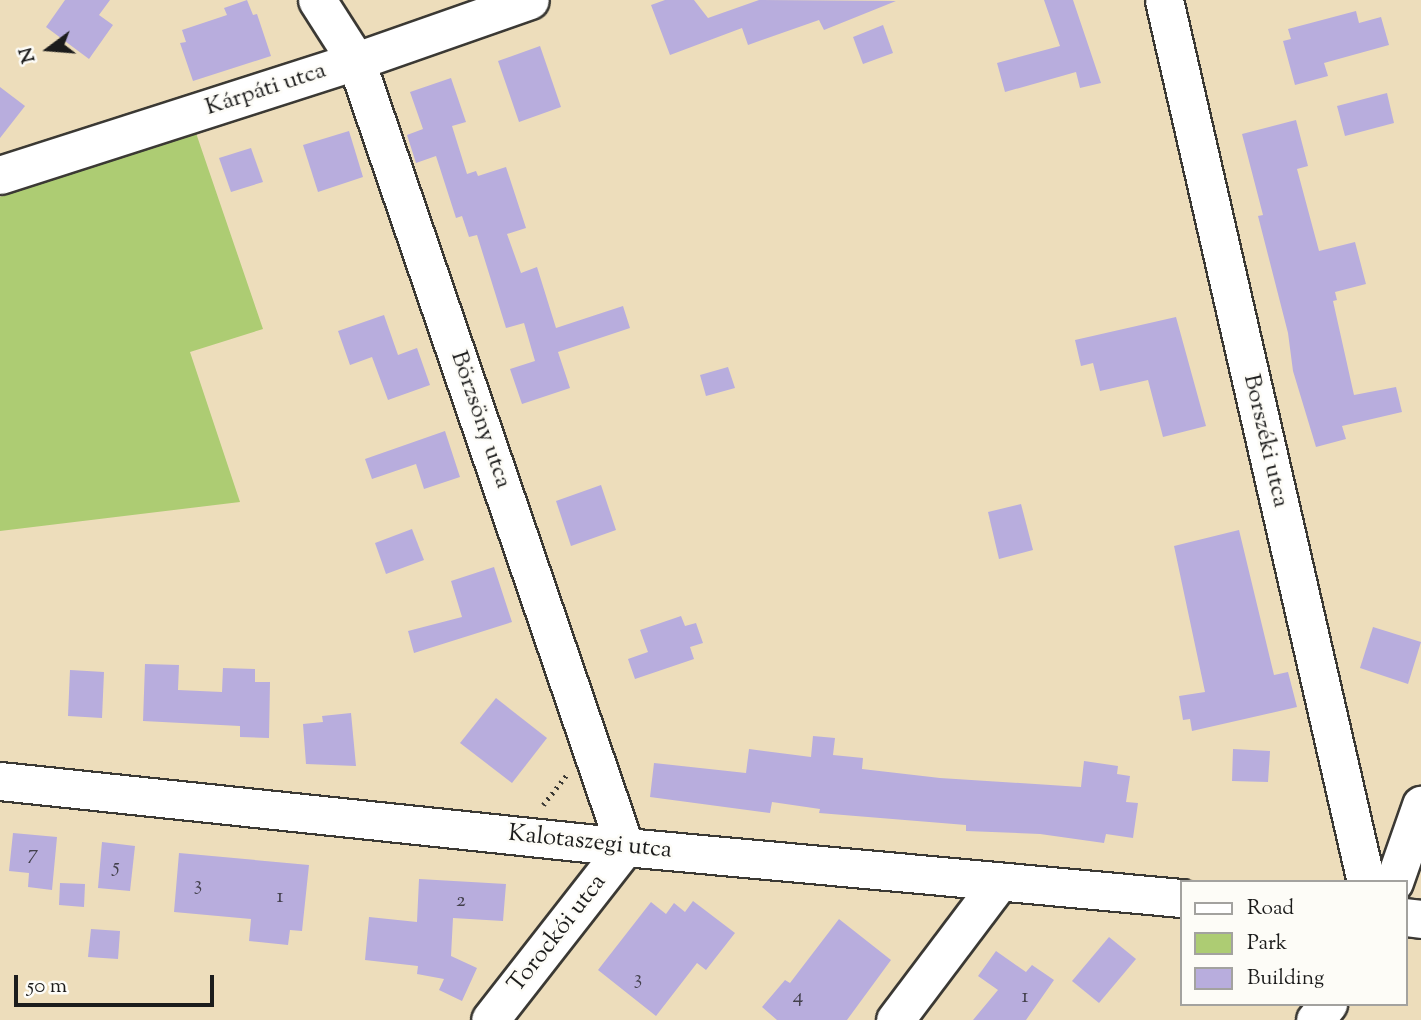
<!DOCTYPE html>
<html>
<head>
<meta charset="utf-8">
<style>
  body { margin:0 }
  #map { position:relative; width:1421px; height:1020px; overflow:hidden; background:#edddbb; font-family:"Sorts Mill Goudy",serif }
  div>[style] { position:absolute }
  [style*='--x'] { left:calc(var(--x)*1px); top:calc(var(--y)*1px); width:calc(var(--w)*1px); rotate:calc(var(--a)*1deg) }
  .green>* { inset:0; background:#adcc73 }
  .building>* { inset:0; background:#b8addd }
  .path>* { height:4.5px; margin-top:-2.25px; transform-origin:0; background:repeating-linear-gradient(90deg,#3b3934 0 2px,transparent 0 7px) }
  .roads { filter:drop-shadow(2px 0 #3b3934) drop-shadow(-2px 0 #3b3934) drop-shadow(0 2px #3b3934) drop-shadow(0 -2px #3b3934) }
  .minor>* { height:37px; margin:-18.5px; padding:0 18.5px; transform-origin:18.5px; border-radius:18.5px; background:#fff }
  span { translate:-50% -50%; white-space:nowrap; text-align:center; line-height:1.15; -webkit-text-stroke:5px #fdfcf7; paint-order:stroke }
  .number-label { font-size:21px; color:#43404c }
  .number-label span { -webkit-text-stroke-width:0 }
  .street-label { font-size:24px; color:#1c1c1c }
  .legend { position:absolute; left:1180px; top:880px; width:228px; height:126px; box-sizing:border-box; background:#fdfcf7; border:2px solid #a3a29f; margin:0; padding:9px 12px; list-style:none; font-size:21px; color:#1c1c1c }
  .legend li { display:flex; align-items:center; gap:14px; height:35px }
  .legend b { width:35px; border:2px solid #a3a29f }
  .north { position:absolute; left:14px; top:14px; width:70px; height:70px; -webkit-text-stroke:5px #fdfcf7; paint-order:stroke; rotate:254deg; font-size:19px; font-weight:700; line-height:28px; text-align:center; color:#1c1c1c }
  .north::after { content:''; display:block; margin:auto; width:24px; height:32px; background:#1c1c1c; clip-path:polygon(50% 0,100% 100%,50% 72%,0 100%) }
  .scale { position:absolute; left:14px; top:975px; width:200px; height:32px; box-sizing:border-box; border:4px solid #1c1c1c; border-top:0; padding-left:9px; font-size:21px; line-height:24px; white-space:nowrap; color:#1c1c1c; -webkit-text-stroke:5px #fdfcf7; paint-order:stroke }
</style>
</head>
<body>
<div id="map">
  <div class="green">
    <i style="clip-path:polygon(196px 133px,263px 329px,190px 352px,240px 502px,0 531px,0 197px)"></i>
  </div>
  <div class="building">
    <i style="clip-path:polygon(65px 0,110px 0,99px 15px,113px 25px,89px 59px,46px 27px)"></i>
    <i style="clip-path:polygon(247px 0,253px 15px,257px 14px,271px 56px,193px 81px,180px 43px,186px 42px,182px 30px,227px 15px,224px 8px)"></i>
    <i style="clip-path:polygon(665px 0,694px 0,708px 18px,759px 0,896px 1px,824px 30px,819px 20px,748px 45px,742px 28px,670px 55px,651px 5px)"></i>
    <i style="clip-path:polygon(1044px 0,1073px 0,1101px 83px,1080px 88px,1076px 72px,1005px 92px,997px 63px,1060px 46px)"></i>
    <i style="clip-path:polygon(1356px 11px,1359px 23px,1381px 17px,1389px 45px,1324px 63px,1328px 76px,1295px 85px,1283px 41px,1291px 39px,1288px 29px)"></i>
    <i style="clip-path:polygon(883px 25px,893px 53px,863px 64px,853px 37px)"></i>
    <i style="clip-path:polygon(540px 46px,561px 107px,519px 122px,498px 61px)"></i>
    <i style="clip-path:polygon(451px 78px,466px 122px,452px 126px,467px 174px,476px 171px,478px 176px,506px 167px,526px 228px,507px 234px,521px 273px,537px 267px,556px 328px,623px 306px,630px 328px,558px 352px,570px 388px,522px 404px,510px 369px,535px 361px,524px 323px,506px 328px,477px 235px,469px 237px,462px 216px,456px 218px,436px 156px,416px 163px,407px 135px,423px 129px,410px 92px)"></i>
    <i style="clip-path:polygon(0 87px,25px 106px,0 138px)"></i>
    <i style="clip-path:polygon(1387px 93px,1394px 123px,1345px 136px,1337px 106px)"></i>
    <i style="clip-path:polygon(1296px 120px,1308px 166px,1297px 169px,1319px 251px,1355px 242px,1366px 284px,1335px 292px,1337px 300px,1333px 301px,1354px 395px,1396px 387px,1402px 412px,1342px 426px,1346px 439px,1316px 447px,1293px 371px,1288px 333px,1258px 216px,1263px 215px,1242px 134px)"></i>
    <i style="clip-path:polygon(349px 131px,363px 177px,318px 192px,303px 145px)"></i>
    <i style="clip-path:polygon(251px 148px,263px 182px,231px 192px,219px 158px)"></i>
    <i style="clip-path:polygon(384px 315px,398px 355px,417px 348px,430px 385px,388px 400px,372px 357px,350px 365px,338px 331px)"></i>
    <i style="clip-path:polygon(1176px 317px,1206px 426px,1163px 437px,1148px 380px,1100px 391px,1093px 363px,1081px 366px,1075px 340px)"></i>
    <i style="clip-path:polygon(728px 367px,735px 388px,706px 396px,700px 375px)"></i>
    <i style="clip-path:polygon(445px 431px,460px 477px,424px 489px,416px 464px,372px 479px,365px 459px)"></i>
    <i style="clip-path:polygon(601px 485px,616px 530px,571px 546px,556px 501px)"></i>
    <i style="clip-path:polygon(1021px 504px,1033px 550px,999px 559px,988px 512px)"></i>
    <i style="clip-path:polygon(412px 529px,424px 560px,386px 574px,375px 543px)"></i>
    <i style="clip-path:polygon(1239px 530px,1274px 675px,1288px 672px,1297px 707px,1192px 731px,1190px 719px,1183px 720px,1179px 696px,1205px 692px,1174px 546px)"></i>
    <i style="clip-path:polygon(494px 567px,512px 622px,414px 653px,408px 631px,462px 617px,451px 581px)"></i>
    <i style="clip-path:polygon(681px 616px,685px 626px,696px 623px,703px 643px,690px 647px,694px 659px,635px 679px,628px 659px,648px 652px,640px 630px)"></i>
    <i style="clip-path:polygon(1373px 627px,1421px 642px,1408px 684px,1360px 668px)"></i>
    <i style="clip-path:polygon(145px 664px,179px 665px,178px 690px,222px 692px,223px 668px,255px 669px,255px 682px,270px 682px,269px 738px,240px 737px,240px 726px,143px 721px)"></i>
    <i style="clip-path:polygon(70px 670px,104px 672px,102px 718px,68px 716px)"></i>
    <i style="clip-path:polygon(496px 698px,547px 738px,512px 783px,460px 743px)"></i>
    <i style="clip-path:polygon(351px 713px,356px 766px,306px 764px,303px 724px,323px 722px,322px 716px)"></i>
    <i style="clip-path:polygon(813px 736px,835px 738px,833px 755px,863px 758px,862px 769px,940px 778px,1081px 787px,1084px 761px,1118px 766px,1117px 774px,1130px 776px,1126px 802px,1138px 803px,1133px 838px,1106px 834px,1104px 843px,1040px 834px,966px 831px,966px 825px,819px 813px,820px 809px,772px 802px,770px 813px,650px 797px,654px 763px,746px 773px,749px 749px,811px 757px)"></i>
    <i style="clip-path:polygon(1233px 749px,1270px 751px,1268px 782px,1232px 781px)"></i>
    <i style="clip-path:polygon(13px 833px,57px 837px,52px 890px,28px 887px,29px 873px,9px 871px)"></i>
    <i style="clip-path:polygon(102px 842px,135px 846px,130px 891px,98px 888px)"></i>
    <i style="clip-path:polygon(179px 853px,309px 865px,302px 931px,290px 930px,288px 945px,249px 941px,251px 919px,174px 912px)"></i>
    <i style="clip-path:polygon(419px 879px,506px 884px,503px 921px,453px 918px,451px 956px,477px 968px,462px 1001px,439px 990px,444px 979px,417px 974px,418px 966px,365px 960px,369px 917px,417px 922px)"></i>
    <i style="clip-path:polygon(60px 883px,85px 884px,84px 907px,59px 905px)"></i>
    <i style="clip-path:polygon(693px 901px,735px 933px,706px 970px,697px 963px,656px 1016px,598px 970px,651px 902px,666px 914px,674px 903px,685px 912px)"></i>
    <i style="clip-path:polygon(839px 919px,891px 960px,847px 1020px,777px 1020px,762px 1007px,785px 980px,790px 983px)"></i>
    <i style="clip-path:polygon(91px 929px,120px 931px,118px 959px,88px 957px)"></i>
    <i style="clip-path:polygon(1109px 937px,1136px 959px,1099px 1003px,1072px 981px)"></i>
    <i style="clip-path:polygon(996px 951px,1026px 972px,1032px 965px,1054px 980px,1026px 1020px,973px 1020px,998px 990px,978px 976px)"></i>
  </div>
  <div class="path">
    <i style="--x:543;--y:805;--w:39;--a:-52"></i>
  </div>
  <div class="roads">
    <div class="minor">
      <i style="--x:317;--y:0;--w:72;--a:57.4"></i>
      <i style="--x:356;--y:61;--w:831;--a:71.11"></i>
      <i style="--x:625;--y:847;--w:219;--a:128"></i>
      <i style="--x:1164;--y:0;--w:905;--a:77.1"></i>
      <i style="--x:0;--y:175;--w:374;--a:-17.8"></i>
      <i style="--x:356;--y:61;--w:184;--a:-19.3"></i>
      <i style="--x:0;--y:781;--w:628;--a:6.03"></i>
      <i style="--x:625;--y:847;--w:558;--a:5.24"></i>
      <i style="--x:1394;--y:882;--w:82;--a:-70.7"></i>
      <i style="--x:1405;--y:917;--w:16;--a:7"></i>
      <i style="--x:895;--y:1020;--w:173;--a:-53"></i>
      <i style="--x:1315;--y:1020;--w:21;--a:-51"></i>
    </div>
  </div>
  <div class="number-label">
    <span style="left:33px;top:854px">7</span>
    <span style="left:116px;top:867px">5</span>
    <span style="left:198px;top:885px">3</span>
    <span style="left:280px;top:897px">1</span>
    <span style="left:461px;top:901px">2</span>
    <span style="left:638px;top:979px">3</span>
    <span style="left:798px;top:997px">4</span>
    <span style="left:1025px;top:997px">1</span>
  </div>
  <div class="street-label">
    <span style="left:266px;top:90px;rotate:-18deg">Kárpáti utca</span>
    <span style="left:480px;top:420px;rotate:71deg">Börzsöny utca</span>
    <span style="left:1265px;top:441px;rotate:77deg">Borszéki utca</span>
    <span style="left:590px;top:843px;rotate:6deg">Kalotaszegi utca</span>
    <span style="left:558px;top:934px;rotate:-52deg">Torockói utca</span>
  </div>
  <ul class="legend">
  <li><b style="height:9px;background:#fff"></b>Road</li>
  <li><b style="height:19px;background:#adcc73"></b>Park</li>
  <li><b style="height:19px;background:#b8addd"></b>Building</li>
  </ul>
  <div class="north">N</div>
  <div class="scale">50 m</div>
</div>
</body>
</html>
